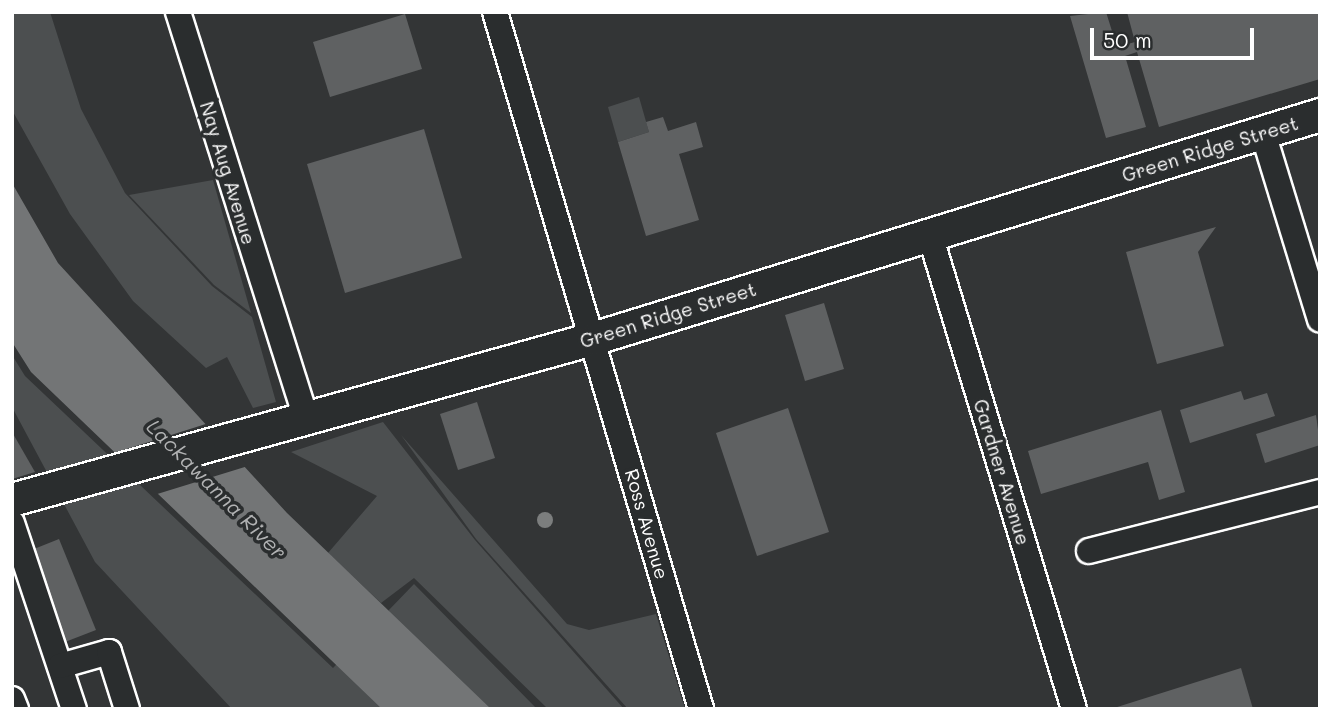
<!DOCTYPE html>
<html>
<head>
<meta charset="utf-8">
<style>
  body { margin:0 }
  #map { position:relative; width:1332px; height:721px; overflow:hidden; background:#333536; font-family:Mali,sans-serif }
  div>[style] { position:absolute }
  [style*='--x'] { left:calc(var(--x)*1px); top:calc(var(--y)*1px); width:calc(var(--w)*1px); rotate:calc(var(--a)*1deg) }
  .green>* { inset:0; background:#4c4f50 }
  .water>* { inset:0; background:#737576 }
  .pier>* { inset:0; background:#333536 }
  .building>* { inset:0; background:#5f6162 }
  .roads { filter:drop-shadow(2px 0 #fff) drop-shadow(-2px 0 #fff) drop-shadow(0 2px #fff) drop-shadow(0 -2px #fff) }
  .minor>* { height:24px; margin:-12px; padding:0 12px; transform-origin:12px; border-radius:12px; background:#2a2d2e }
  .major>* { height:32px; margin:-16px; padding:0 16px; transform-origin:16px; border-radius:16px; background:#2a2d2e }
  .trees>* { width:16px; height:16px; margin:-8px; border-radius:50%; background:#7c7e7e }
  span { translate:-50% -50%; white-space:nowrap; text-align:center; line-height:1.15; -webkit-text-stroke:7px #2a2d2e; paint-order:stroke }
  .street-label { font-size:19px; color:#fff }
  .water-label { font-size:21px; color:#b2b3b4; font-style:italic }
  .frame { position:absolute; inset:0; border:14px solid #fff; pointer-events:none }
  .scale { position:absolute; left:1090px; top:28px; width:164px; height:32px; box-sizing:border-box; border:4px solid #fff; border-top:0; padding-left:9px; font-size:21px; line-height:24px; white-space:nowrap; color:#fff; -webkit-text-stroke:5px #2a2d2e; paint-order:stroke }
</style>
</head>
<body>
<div id="map">
  <div class="green">
    <i style="clip-path:polygon(12px 12px,50px 12px,81px 109px,125px 193px,212px 286px,252px 317px,276px 402px,253px 408px,227px 357px,206px 368px,133px 301px,70px 214px,12px 110px)"></i>
    <i style="clip-path:polygon(639px 97px,649px 132px,618px 142px,608px 107px)"></i>
    <i style="clip-path:polygon(213px 180px,251px 313px,214px 285px,129px 195px)"></i>
    <i style="clip-path:polygon(12px 355px,25px 376px,333px 668px,414px 584px,537px 709px,232px 709px,95px 562px,12px 407px)"></i>
    <i style="clip-path:polygon(383px 422px,475px 540px,624px 709px,548px 709px,414px 578px,381px 603px,328px 553px,377px 496px,291px 452px)"></i>
    <i style="clip-path:polygon(401px 435px,567px 624px,589px 630px,656px 614px,685px 709px,628px 709px,476px 539px)"></i>
  </div>
  <div class="water">
    <i style="clip-path:polygon(12px 183px,58px 263px,287px 513px,491px 709px,382px 709px,31px 372px,12px 342px)"></i>
  </div>
  <div class="pier">
    <i style="clip-path:polygon(209px 423px,248px 466px,154px 495px,111px 454px)"></i>
  </div>
  <div class="building">
    <i style="clip-path:polygon(1106px 12px,1117px 47px,1135px 42px,1127px 12px,1320px 12px,1320px 79px,1159px 127px,1137px 52px,1125px 56px,1146px 127px,1106px 138px,1070px 16px)"></i>
    <i style="clip-path:polygon(405px 14px,422px 69px,330px 97px,313px 42px)"></i>
    <i style="clip-path:polygon(663px 117px,668px 131px,696px 122px,703px 147px,679px 154px,699px 220px,646px 236px,618px 142px,649px 132px,646px 122px)"></i>
    <i style="clip-path:polygon(424px 129px,462px 258px,345px 293px,307px 164px)"></i>
    <i style="clip-path:polygon(1216px 227px,1198px 252px,1224px 346px,1157px 364px,1126px 252px)"></i>
    <i style="clip-path:polygon(824px 303px,844px 369px,805px 381px,785px 315px)"></i>
    <i style="clip-path:polygon(1241px 391px,1244px 400px,1267px 393px,1275px 416px,1190px 443px,1180px 410px)"></i>
    <i style="clip-path:polygon(477px 402px,495px 458px,458px 470px,440px 414px)"></i>
    <i style="clip-path:polygon(788px 408px,829px 532px,757px 556px,716px 433px)"></i>
    <i style="clip-path:polygon(1161px 410px,1185px 492px,1159px 500px,1148px 462px,1041px 494px,1028px 451px)"></i>
    <i style="clip-path:polygon(1316px 415px,1320px 445px,1265px 463px,1256px 434px)"></i>
    <i style="clip-path:polygon(12px 432px,35px 472px,12px 479px)"></i>
    <i style="clip-path:polygon(59px 539px,96px 630px,65px 642px,29px 551px)"></i>
    <i style="clip-path:polygon(1241px 668px,1253px 709px,1114px 709px,1114px 708px)"></i>
  </div>
  <div class="roads">
    <div class="minor">
      <i style="--x:178;--y:12;--w:423;--a:72.5"></i>
      <i style="--x:495;--y:12;--w:727;--a:73.53"></i>
      <i style="--x:1263;--y:133;--w:195;--a:73"></i>
      <i style="--x:930;--y:235;--w:495;--a:73.1"></i>
      <i style="--x:12;--y:523;--w:196;--a:71.6"></i>
      <i style="--x:1089;--y:551;--w:238;--a:-14.3"></i>
      <i style="--x:60;--y:666;--w:51;--a:-15.9"></i>
      <i style="--x:109;--y:652;--w:60;--a:72.5"></i>
      <i style="--x:12;--y:699;--w:11;--a:68"></i>
    </div>
    <div class="major">
      <i style="--x:12;--y:500;--w:603;--a:-15.49"></i>
      <i style="--x:593;--y:339;--w:761;--a:-17.12"></i>
    </div>
  </div>
  <div class="trees">
    <i style="left:545px;top:520px"></i>
  </div>
  <div class="street-label">
    <span style="left:1210px;top:149px;rotate:-17deg">Green Ridge Street</span>
    <span style="left:228px;top:173px;rotate:73deg">Nay Aug Avenue</span>
    <span style="left:668px;top:315px;rotate:-17deg">Green Ridge Street</span>
    <span style="left:1002px;top:472px;rotate:73deg">Gardner Avenue</span>
    <span style="left:647px;top:524px;rotate:74deg">Ross Avenue</span>
  </div>
  <div class="water-label">
    <span style="left:217px;top:489px;rotate:45deg">Lackawanna River</span>
  </div>
  <div class="frame"></div>
  <div class="scale">50 m</div>
</div>
</body>
</html>
